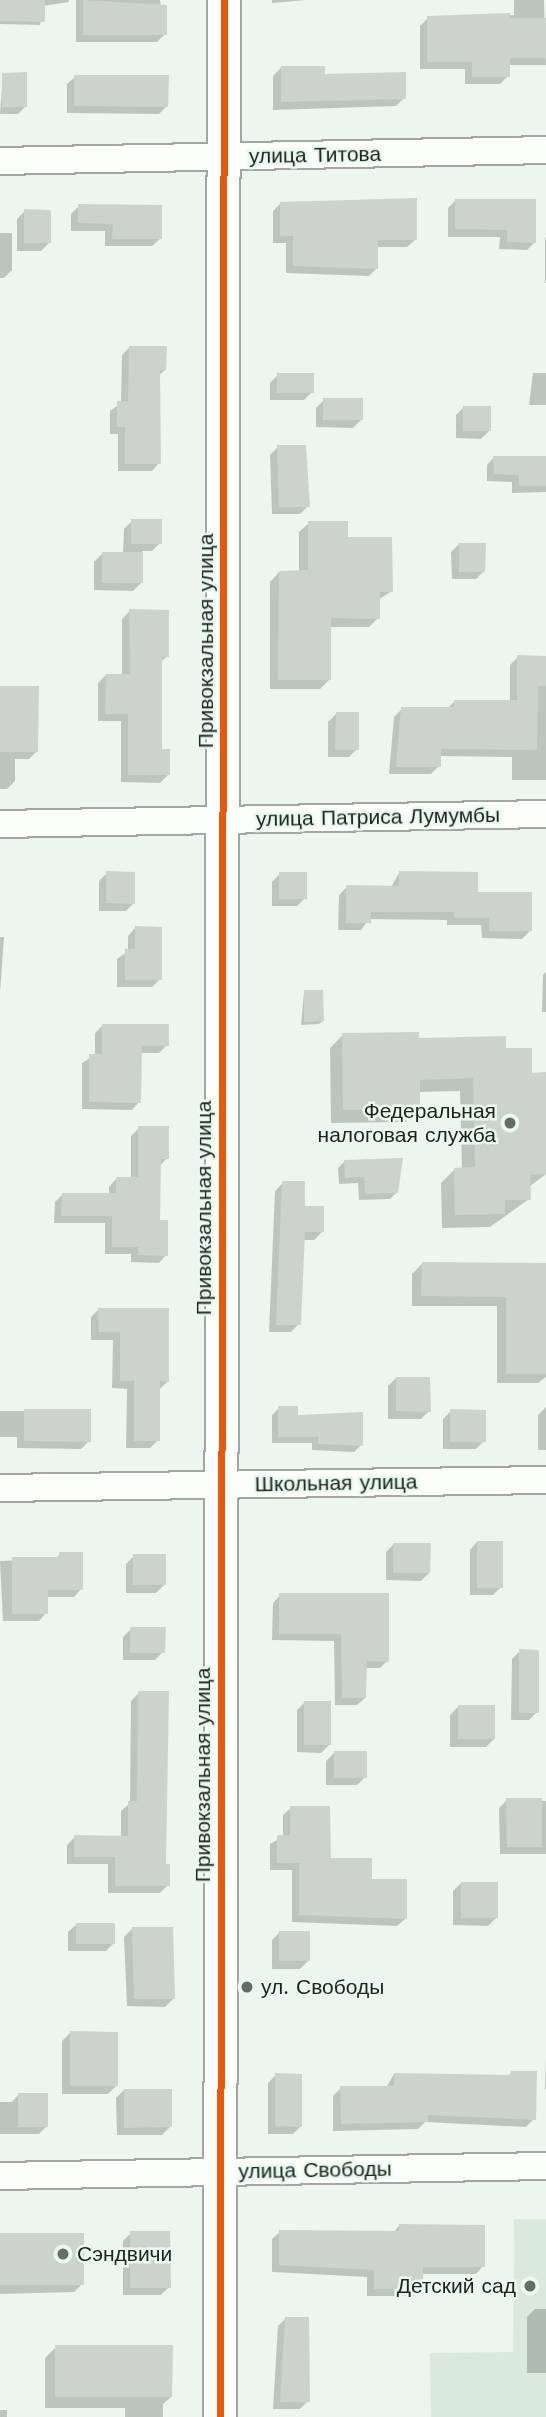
<!DOCTYPE html>
<html>
<head>
<meta charset="utf-8">
<style>
  body { margin:0 }
  #map { position:relative; width:546px; height:2417px; overflow:hidden; background:#ecf6ee; font-family:"Work Sans",sans-serif }
  div>[style] { position:absolute }
  [style*='--x'] { left:calc(var(--x)*1px); top:calc(var(--y)*1px); width:calc(var(--w)*1px); rotate:calc(var(--a)*1deg) }
  .built>* { inset:0; background:#d9eadd }
  .shadow>* { inset:0; background:#0003 }
  .building>* { inset:0; background:#cbd3cc }
  .roads { filter:drop-shadow(2px 0 #a1a8a2) drop-shadow(-2px 0 #a1a8a2) drop-shadow(0 2px #a1a8a2) drop-shadow(0 -2px #a1a8a2) }
  .minor>* { height:26px; margin:-13px; padding:0 13px; transform-origin:13px; border-radius:13px; background:#fcfefc }
  .tertiary>* { height:32px; margin:-16px; padding:0 16px; transform-origin:16px; border-radius:16px; background:#fcfefc }
  .cycleway>* { height:7px; margin:-3.5px; padding:0 3.5px; transform-origin:3.5px; border-radius:3.5px; background:#e8590c }
  .dots>* { width:19px; height:19px; translate:-50% -50%; box-sizing:border-box; border:4px solid #e9f9ec; border-radius:50% }
  span { translate:-50% -50%; white-space:nowrap; text-align:center; line-height:1.15; -webkit-text-stroke:5px #e9f9ec; paint-order:stroke }
  .street-label { font-size:21px; color:#1d231e }
  .poi-label { font-size:21px; color:#1d231e }
  .right { translate:-100% -50%; text-align:right }
  .left { translate:0 -50%; text-align:left }
</style>
</head>
<body>
<div id="map">
  <div class="built">
    <i style="clip-path:polygon(514px 2219px,546px 2219px,546px 2417px,431px 2417px,430px 2353px,513px 2352px)"></i>
  </div>
  <div class="shadow">
    <i style="clip-path:polygon(0 0,69px 0,69px 2px,43px 6px,40px 25px,0 24px)"></i>
    <i style="clip-path:polygon(76px 0,160px 0,165px 34px,157px 42px,76px 42px)"></i>
    <i style="clip-path:polygon(272px 0,306px 0,272px 3px)"></i>
    <i style="clip-path:polygon(514px 0,544px 0,546px 65px,508px 65px,508px 76px,500px 84px,465px 84px,465px 69px,420px 69px,420px 26px,428px 18px,514px 15px)"></i>
    <i style="clip-path:polygon(281px 68px,323px 76px,404px 98px,396px 106px,273px 110px,273px 76px)"></i>
    <i style="clip-path:polygon(3px 74px,26px 106px,18px 114px,0 114px)"></i>
    <i style="clip-path:polygon(75px 77px,167px 106px,159px 114px,67px 113px,67px 84px)"></i>
    <i style="clip-path:polygon(456px 200px,535px 242px,527px 250px,499px 249px,500px 237px,448px 237px,448px 208px)"></i>
    <i style="clip-path:polygon(280px 204px,415px 240px,407px 247px,376px 247px,377px 268px,369px 276px,286px 273px,286px 243px,273px 243px,273px 211px)"></i>
    <i style="clip-path:polygon(79px 206px,160px 239px,152px 246px,105px 246px,105px 231px,71px 231px,71px 214px)"></i>
    <i style="clip-path:polygon(25px 211px,49px 243px,41px 251px,17px 251px,17px 219px)"></i>
    <i style="clip-path:polygon(0 233px,12px 233px,12px 270px,4px 278px,0 278px)"></i>
    <i style="clip-path:polygon(546px 237px,546px 283px,545px 283px,545px 238px)"></i>
    <i style="clip-path:polygon(130px 347px,165px 370px,158px 376px,159px 463px,152px 471px,118px 471px,118px 434px,110px 434px,110px 411px,121px 403px,122px 355px)"></i>
    <i style="clip-path:polygon(533px 373px,546px 373px,546px 405px,529px 405px)"></i>
    <i style="clip-path:polygon(278px 375px,312px 392px,304px 400px,270px 400px,270px 383px)"></i>
    <i style="clip-path:polygon(324px 400px,361px 420px,353px 428px,316px 427px,316px 408px)"></i>
    <i style="clip-path:polygon(464px 407px,489px 431px,481px 439px,456px 438px,456px 415px)"></i>
    <i style="clip-path:polygon(278px 447px,308px 506px,300px 514px,272px 514px,270px 455px)"></i>
    <i style="clip-path:polygon(494px 457px,546px 457px,546px 492px,512px 493px,512px 482px,487px 481px,487px 465px)"></i>
    <i style="clip-path:polygon(132px 521px,160px 543px,152px 551px,142px 551px,141px 583px,133px 591px,94px 590px,94px 562px,102px 554px,123px 554px,124px 529px)"></i>
    <i style="clip-path:polygon(309px 523px,346px 539px,392px 591px,378px 600px,378px 618px,369px 627px,330px 627px,329px 680px,320px 689px,270px 689px,270px 582px,279px 572px,299px 572px,299px 532px)"></i>
    <i style="clip-path:polygon(459px 544px,484px 571px,476px 579px,452px 579px,451px 552px)"></i>
    <i style="clip-path:polygon(130px 611px,167px 656px,160px 663px,160px 751px,168px 775px,160px 783px,121px 782px,121px 721px,98px 721px,98px 683px,106px 675px,122px 675px,122px 619px)"></i>
    <i style="clip-path:polygon(518px 657px,546px 657px,546px 780px,512px 780px,512px 757px,439px 756px,439px 766px,431px 774px,389px 774px,394px 717px,402px 709px,447px 709px,454px 702px,510px 702px,510px 665px)"></i>
    <i style="clip-path:polygon(0 688px,36px 752px,29px 759px,15px 759px,15px 781px,7px 789px,0 789px)"></i>
    <i style="clip-path:polygon(336px 714px,357px 749px,349px 757px,328px 757px,328px 722px)"></i>
    <i style="clip-path:polygon(107px 873px,134px 903px,126px 911px,99px 911px,99px 881px)"></i>
    <i style="clip-path:polygon(399px 873px,476px 894px,530px 931px,522px 939px,482px 938px,481px 925px,447px 925px,447px 920px,369px 919px,361px 930px,338px 930px,339px 895px,347px 887px,391px 887px)"></i>
    <i style="clip-path:polygon(280px 874px,305px 898px,297px 906px,272px 906px,272px 882px)"></i>
    <i style="clip-path:polygon(135px 928px,160px 979px,152px 987px,117px 987px,117px 959px,128px 951px,128px 936px)"></i>
    <i style="clip-path:polygon(0 937px,4px 937px,0 993px)"></i>
    <i style="clip-path:polygon(546px 972px,546px 1012px,542px 1012px,543px 975px)"></i>
    <i style="clip-path:polygon(304px 992px,323px 1021px,319px 1024px,301px 1025px)"></i>
    <i style="clip-path:polygon(102px 1026px,167px 1045px,159px 1053px,140px 1053px,139px 1102px,132px 1110px,82px 1109px,82px 1063px,95px 1055px,95px 1033px)"></i>
    <i style="clip-path:polygon(343px 1035px,504px 1050px,546px 1149px,546px 1174px,529px 1187px,529px 1199px,490px 1227px,442px 1228px,441px 1183px,455px 1169px,462px 1169px,460px 1091px,418px 1092px,419px 1108px,405px 1122px,331px 1123px,330px 1048px)"></i>
    <i style="clip-path:polygon(139px 1128px,167px 1158px,159px 1167px,158px 1222px,166px 1255px,159px 1263px,131px 1262px,131px 1254px,105px 1254px,105px 1223px,54px 1223px,55px 1202px,62px 1195px,109px 1195px,109px 1187px,116px 1179px,131px 1179px,131px 1136px)"></i>
    <i style="clip-path:polygon(345px 1161px,396px 1193px,390px 1199px,359px 1200px,358px 1183px,339px 1184px,338px 1168px)"></i>
    <i style="clip-path:polygon(283px 1183px,322px 1232px,314px 1240px,303px 1240px,299px 1324px,291px 1332px,269px 1332px,275px 1191px)"></i>
    <i style="clip-path:polygon(422px 1264px,546px 1265px,546px 1377px,538px 1383px,497px 1383px,497px 1306px,412px 1306px,412px 1274px)"></i>
    <i style="clip-path:polygon(99px 1309px,168px 1381px,160px 1389px,158px 1440px,150px 1448px,126px 1448px,127px 1389px,112px 1388px,113px 1340px,91px 1340px,91px 1317px)"></i>
    <i style="clip-path:polygon(396px 1378px,429px 1411px,421px 1419px,388px 1419px,388px 1386px)"></i>
    <i style="clip-path:polygon(546px 1407px,546px 1450px,538px 1450px,538px 1415px)"></i>
    <i style="clip-path:polygon(279px 1408px,297px 1417px,361px 1445px,354px 1452px,312px 1450px,312px 1443px,272px 1443px,272px 1415px)"></i>
    <i style="clip-path:polygon(0 1411px,89px 1411px,89px 1441px,81px 1449px,17px 1448px,17px 1437px,0 1437px)"></i>
    <i style="clip-path:polygon(451px 1411px,484px 1441px,476px 1449px,443px 1449px,443px 1419px)"></i>
    <i style="clip-path:polygon(477px 1542px,501px 1587px,493px 1595px,470px 1595px,470px 1550px)"></i>
    <i style="clip-path:polygon(394px 1544px,429px 1573px,421px 1581px,386px 1580px,386px 1552px)"></i>
    <i style="clip-path:polygon(60px 1554px,81px 1589px,74px 1597px,46px 1597px,46px 1613px,39px 1621px,3px 1621px,0 1561px,55px 1559px)"></i>
    <i style="clip-path:polygon(134px 1556px,164px 1585px,156px 1593px,126px 1593px,126px 1564px)"></i>
    <i style="clip-path:polygon(280px 1595px,387px 1661px,380px 1668px,365px 1668px,365px 1698px,357px 1705px,335px 1705px,334px 1641px,272px 1640px,273px 1603px)"></i>
    <i style="clip-path:polygon(131px 1629px,163px 1652px,155px 1660px,123px 1660px,123px 1637px)"></i>
    <i style="clip-path:polygon(520px 1651px,537px 1712px,529px 1720px,511px 1720px,512px 1659px)"></i>
    <i style="clip-path:polygon(139px 1693px,168px 1885px,160px 1893px,108px 1893px,108px 1864px,67px 1864px,67px 1845px,75px 1837px,121px 1837px,121px 1811px,130px 1803px,131px 1701px)"></i>
    <i style="clip-path:polygon(305px 1702px,329px 1745px,321px 1753px,297px 1752px,297px 1710px)"></i>
    <i style="clip-path:polygon(458px 1707px,494px 1739px,486px 1747px,450px 1747px,450px 1715px)"></i>
    <i style="clip-path:polygon(334px 1753px,365px 1777px,357px 1785px,326px 1785px,326px 1761px)"></i>
    <i style="clip-path:polygon(507px 1800px,546px 1801px,546px 1854px,500px 1854px,499px 1808px)"></i>
    <i style="clip-path:polygon(291px 1808px,329px 1860px,371px 1881px,405px 1919px,397px 1926px,292px 1922px,292px 1870px,270px 1870px,270px 1844px,283px 1837px,283px 1815px)"></i>
    <i style="clip-path:polygon(461px 1883px,496px 1918px,488px 1926px,453px 1925px,453px 1891px)"></i>
    <i style="clip-path:polygon(76px 1925px,114px 1943px,106px 1951px,68px 1951px,68px 1932px)"></i>
    <i style="clip-path:polygon(132px 1929px,173px 1999px,165px 2007px,127px 2006px,124px 1937px)"></i>
    <i style="clip-path:polygon(280px 1932px,308px 1961px,300px 1969px,272px 1969px,272px 1940px)"></i>
    <i style="clip-path:polygon(70px 2033px,116px 2086px,108px 2094px,62px 2094px,62px 2041px)"></i>
    <i style="clip-path:polygon(546px 2056px,546px 2090px,545px 2089px)"></i>
    <i style="clip-path:polygon(512px 2072px,534px 2119px,526px 2127px,425px 2122px,418px 2129px,333px 2131px,333px 2096px,341px 2088px,386px 2088px,394px 2074px,508px 2076px)"></i>
    <i style="clip-path:polygon(276px 2075px,301px 2126px,293px 2134px,268px 2134px,268px 2083px)"></i>
    <i style="clip-path:polygon(124px 2090px,170px 2127px,162px 2135px,117px 2135px,116px 2098px)"></i>
    <i style="clip-path:polygon(18px 2095px,47px 2126px,39px 2134px,0 2134px,0 2102px,12px 2102px)"></i>
    <i style="clip-path:polygon(399px 2226px,483px 2266px,476px 2274px,421px 2274px,421px 2288px,414px 2296px,367px 2296px,367px 2277px,272px 2272px,272px 2239px,280px 2232px,393px 2233px)"></i>
    <i style="clip-path:polygon(131px 2233px,169px 2287px,161px 2295px,123px 2295px,123px 2241px)"></i>
    <i style="clip-path:polygon(0 2236px,82px 2284px,74px 2292px,0 2294px)"></i>
    <i style="clip-path:polygon(535px 2309px,546px 2309px,546px 2373px,527px 2373px,527px 2317px)"></i>
    <i style="clip-path:polygon(286px 2318px,308px 2401px,300px 2409px,273px 2409px,278px 2326px)"></i>
    <i style="clip-path:polygon(56px 2347px,171px 2397px,163px 2404px,163px 2417px,125px 2417px,125px 2408px,45px 2408px,45px 2358px)"></i>
    <i style="clip-path:polygon(0 2410px,7px 2410px,7px 2417px,0 2417px)"></i>
  </div>
  <div class="building">
    <i style="clip-path:polygon(0 0,45px 0,45px 22px,0 21px)"></i>
    <i style="clip-path:polygon(83px 0,167px 5px,167px 35px,83px 35px)"></i>
    <i style="clip-path:polygon(510px 13px,510px 18px,546px 18px,546px 58px,510px 58px,510px 77px,472px 77px,472px 62px,427px 62px,427px 16px)"></i>
    <i style="clip-path:polygon(281px 66px,325px 66px,325px 74px,406px 72px,406px 99px,281px 102px)"></i>
    <i style="clip-path:polygon(27px 72px,27px 107px,2px 107px,2px 73px)"></i>
    <i style="clip-path:polygon(74px 75px,169px 75px,168px 107px,74px 106px)"></i>
    <i style="clip-path:polygon(417px 198px,417px 240px,378px 240px,378px 269px,293px 266px,293px 236px,280px 236px,280px 202px)"></i>
    <i style="clip-path:polygon(455px 199px,536px 199px,536px 243px,507px 242px,507px 230px,455px 229px)"></i>
    <i style="clip-path:polygon(78px 204px,162px 205px,162px 239px,112px 239px,113px 224px,78px 223px)"></i>
    <i style="clip-path:polygon(24px 209px,51px 210px,51px 243px,24px 243px)"></i>
    <i style="clip-path:polygon(129px 346px,167px 346px,166px 370px,160px 370px,161px 464px,125px 464px,125px 427px,117px 427px,117px 401px,128px 401px)"></i>
    <i style="clip-path:polygon(277px 373px,314px 373px,314px 393px,277px 393px)"></i>
    <i style="clip-path:polygon(323px 398px,363px 398px,363px 420px,323px 420px)"></i>
    <i style="clip-path:polygon(463px 406px,491px 406px,491px 431px,463px 431px)"></i>
    <i style="clip-path:polygon(277px 445px,306px 445px,310px 507px,279px 507px)"></i>
    <i style="clip-path:polygon(493px 456px,546px 456px,546px 486px,519px 486px,519px 475px,494px 474px)"></i>
    <i style="clip-path:polygon(131px 519px,162px 519px,162px 544px,131px 544px)"></i>
    <i style="clip-path:polygon(308px 521px,348px 521px,348px 537px,392px 537px,393px 592px,380px 592px,380px 619px,331px 618px,331px 680px,278px 680px,279px 571px,308px 570px)"></i>
    <i style="clip-path:polygon(459px 543px,486px 543px,485px 572px,459px 572px)"></i>
    <i style="clip-path:polygon(102px 552px,143px 552px,143px 583px,102px 583px)"></i>
    <i style="clip-path:polygon(129px 609px,169px 610px,169px 657px,162px 657px,162px 749px,170px 749px,170px 775px,128px 775px,128px 714px,105px 714px,106px 674px,130px 674px)"></i>
    <i style="clip-path:polygon(517px 655px,546px 656px,546px 686px,538px 686px,537px 750px,441px 749px,441px 767px,396px 767px,401px 707px,454px 707px,454px 700px,517px 700px)"></i>
    <i style="clip-path:polygon(0 686px,39px 686px,38px 752px,0 752px)"></i>
    <i style="clip-path:polygon(336px 712px,359px 712px,359px 750px,335px 750px)"></i>
    <i style="clip-path:polygon(106px 871px,135px 872px,135px 904px,106px 903px)"></i>
    <i style="clip-path:polygon(399px 871px,478px 872px,478px 892px,532px 892px,532px 931px,489px 931px,489px 918px,454px 918px,454px 912px,371px 912px,371px 923px,346px 923px,346px 885px,399px 886px)"></i>
    <i style="clip-path:polygon(279px 872px,307px 872px,307px 899px,279px 899px)"></i>
    <i style="clip-path:polygon(135px 926px,162px 927px,162px 980px,125px 980px,125px 949px,135px 949px)"></i>
    <i style="clip-path:polygon(304px 990px,323px 990px,324px 1021px,304px 1022px)"></i>
    <i style="clip-path:polygon(102px 1024px,169px 1024px,169px 1046px,142px 1046px,141px 1103px,89px 1102px,89px 1054px,102px 1054px)"></i>
    <i style="clip-path:polygon(419px 1032px,419px 1038px,506px 1036px,506px 1048px,532px 1048px,532px 1073px,546px 1072px,546px 1174px,530px 1175px,531px 1200px,505px 1200px,505px 1214px,455px 1215px,454px 1168px,475px 1167px,473px 1078px,420px 1080px,420px 1109px,343px 1110px,342px 1033px)"></i>
    <i style="clip-path:polygon(138px 1126px,169px 1126px,169px 1159px,161px 1159px,160px 1220px,168px 1220px,168px 1256px,138px 1255px,138px 1247px,112px 1247px,112px 1216px,61px 1216px,62px 1193px,116px 1193px,116px 1177px,138px 1177px)"></i>
    <i style="clip-path:polygon(403px 1158px,398px 1193px,365px 1194px,364px 1177px,345px 1178px,344px 1160px)"></i>
    <i style="clip-path:polygon(282px 1181px,305px 1181px,305px 1206px,324px 1206px,324px 1232px,305px 1232px,301px 1325px,276px 1325px)"></i>
    <i style="clip-path:polygon(422px 1262px,546px 1263px,546px 1374px,506px 1374px,506px 1297px,421px 1296px)"></i>
    <i style="clip-path:polygon(98px 1308px,169px 1308px,169px 1382px,160px 1381px,160px 1441px,134px 1441px,134px 1381px,120px 1381px,120px 1332px,99px 1332px)"></i>
    <i style="clip-path:polygon(396px 1377px,430px 1377px,431px 1412px,396px 1411px)"></i>
    <i style="clip-path:polygon(278px 1406px,298px 1406px,298px 1415px,363px 1412px,363px 1446px,318px 1444px,318px 1437px,278px 1437px)"></i>
    <i style="clip-path:polygon(24px 1409px,91px 1409px,91px 1442px,24px 1441px)"></i>
    <i style="clip-path:polygon(450px 1409px,486px 1410px,486px 1442px,450px 1442px)"></i>
    <i style="clip-path:polygon(477px 1541px,503px 1541px,503px 1588px,477px 1588px)"></i>
    <i style="clip-path:polygon(393px 1543px,431px 1543px,430px 1573px,393px 1573px)"></i>
    <i style="clip-path:polygon(59px 1552px,83px 1552px,83px 1590px,48px 1590px,48px 1614px,12px 1614px,12px 1557px,59px 1557px)"></i>
    <i style="clip-path:polygon(133px 1554px,166px 1554px,166px 1585px,133px 1585px)"></i>
    <i style="clip-path:polygon(279px 1593px,389px 1593px,389px 1662px,367px 1661px,366px 1698px,342px 1698px,341px 1634px,279px 1634px)"></i>
    <i style="clip-path:polygon(130px 1627px,166px 1627px,165px 1653px,130px 1653px)"></i>
    <i style="clip-path:polygon(519px 1649px,539px 1650px,539px 1713px,519px 1713px)"></i>
    <i style="clip-path:polygon(138px 1691px,169px 1691px,166px 1864px,170px 1864px,170px 1886px,115px 1886px,115px 1857px,74px 1857px,74px 1835px,128px 1836px,128px 1801px,137px 1801px)"></i>
    <i style="clip-path:polygon(304px 1701px,331px 1701px,331px 1745px,304px 1745px)"></i>
    <i style="clip-path:polygon(458px 1705px,495px 1705px,495px 1739px,458px 1739px)"></i>
    <i style="clip-path:polygon(334px 1751px,367px 1751px,367px 1778px,334px 1778px)"></i>
    <i style="clip-path:polygon(506px 1798px,542px 1798px,542px 1847px,507px 1847px)"></i>
    <i style="clip-path:polygon(290px 1806px,330px 1806px,331px 1858px,372px 1858px,372px 1879px,407px 1879px,407px 1919px,299px 1915px,299px 1863px,277px 1863px,277px 1835px,290px 1835px)"></i>
    <i style="clip-path:polygon(461px 1882px,498px 1882px,498px 1918px,461px 1918px)"></i>
    <i style="clip-path:polygon(76px 1923px,115px 1923px,115px 1944px,76px 1944px)"></i>
    <i style="clip-path:polygon(132px 1927px,173px 1927px,175px 1999px,134px 1999px)"></i>
    <i style="clip-path:polygon(279px 1931px,310px 1931px,310px 1961px,279px 1961px)"></i>
    <i style="clip-path:polygon(70px 2031px,118px 2032px,118px 2086px,70px 2086px)"></i>
    <i style="clip-path:polygon(511px 2071px,537px 2071px,536px 2120px,428px 2115px,428px 2122px,341px 2124px,340px 2086px,394px 2086px,394px 2073px,511px 2075px)"></i>
    <i style="clip-path:polygon(275px 2073px,302px 2074px,302px 2127px,275px 2126px)"></i>
    <i style="clip-path:polygon(124px 2089px,172px 2089px,172px 2127px,124px 2128px)"></i>
    <i style="clip-path:polygon(18px 2093px,48px 2093px,48px 2127px,18px 2127px)"></i>
    <i style="clip-path:polygon(399px 2224px,485px 2225px,485px 2267px,423px 2267px,423px 2289px,374px 2289px,374px 2270px,279px 2265px,279px 2230px,399px 2231px)"></i>
    <i style="clip-path:polygon(130px 2231px,170px 2231px,171px 2288px,130px 2288px)"></i>
    <i style="clip-path:polygon(0 2233px,84px 2233px,84px 2285px,0 2285px)"></i>
    <i style="clip-path:polygon(285px 2317px,309px 2317px,310px 2402px,280px 2402px)"></i>
    <i style="clip-path:polygon(55px 2345px,173px 2345px,172px 2397px,55px 2397px)"></i>
  </div>
  <div class="roads">
    <div class="minor">
      <i style="--x:0;--y:161;--w:546;--a:-1.15"></i>
      <i style="--x:0;--y:824;--w:546;--a:-1.05"></i>
      <i style="--x:0;--y:1488;--w:546;--a:-0.84"></i>
      <i style="--x:0;--y:2176;--w:546;--a:-1.05"></i>
    </div>
    <div class="tertiary">
      <i style="--x:220;--y:2417;--w:2417;--a:-89.91"></i>
    </div>
  </div>
  <div class="cycleway">
    <i style="--x:220;--y:2417;--w:2417;--a:-89.91"></i>
  </div>
  <div class="dots">
    <i style="left:510px;top:1123px;background:#656d67"></i>
    <i style="left:247px;top:1987px;background:#656d67"></i>
    <i style="left:63px;top:2254px;background:#656d67"></i>
    <i style="left:530px;top:2286px;background:#656d67"></i>
  </div>
  <div class="street-label">
    <span style="left:315px;top:155px;rotate:-1deg">улица Титова</span>
    <span style="left:206px;top:641px;rotate:-90deg">Привокзальная улица</span>
    <span style="left:378px;top:817px;rotate:-1deg">улица Патриса Лумумбы</span>
    <span style="left:204px;top:1208px;rotate:-90deg">Привокзальная улица</span>
    <span style="left:336px;top:1483px;rotate:-1deg">Школьная улица</span>
    <span style="left:203px;top:1775px;rotate:-90deg">Привокзальная улица</span>
    <span style="left:315px;top:2170px;rotate:-1deg">улица Свободы</span>
  </div>
  <div class="poi-label">
    <span class="right" style="left:496px;top:1123px">Федеральная<br>налоговая служба</span>
    <span class="left" style="left:261px;top:1987px">ул. Свободы</span>
    <span class="left" style="left:77px;top:2254px">Сэндвичи</span>
    <span class="right" style="left:516px;top:2286px">Детский сад</span>
  </div>
</div>
</body>
</html>
